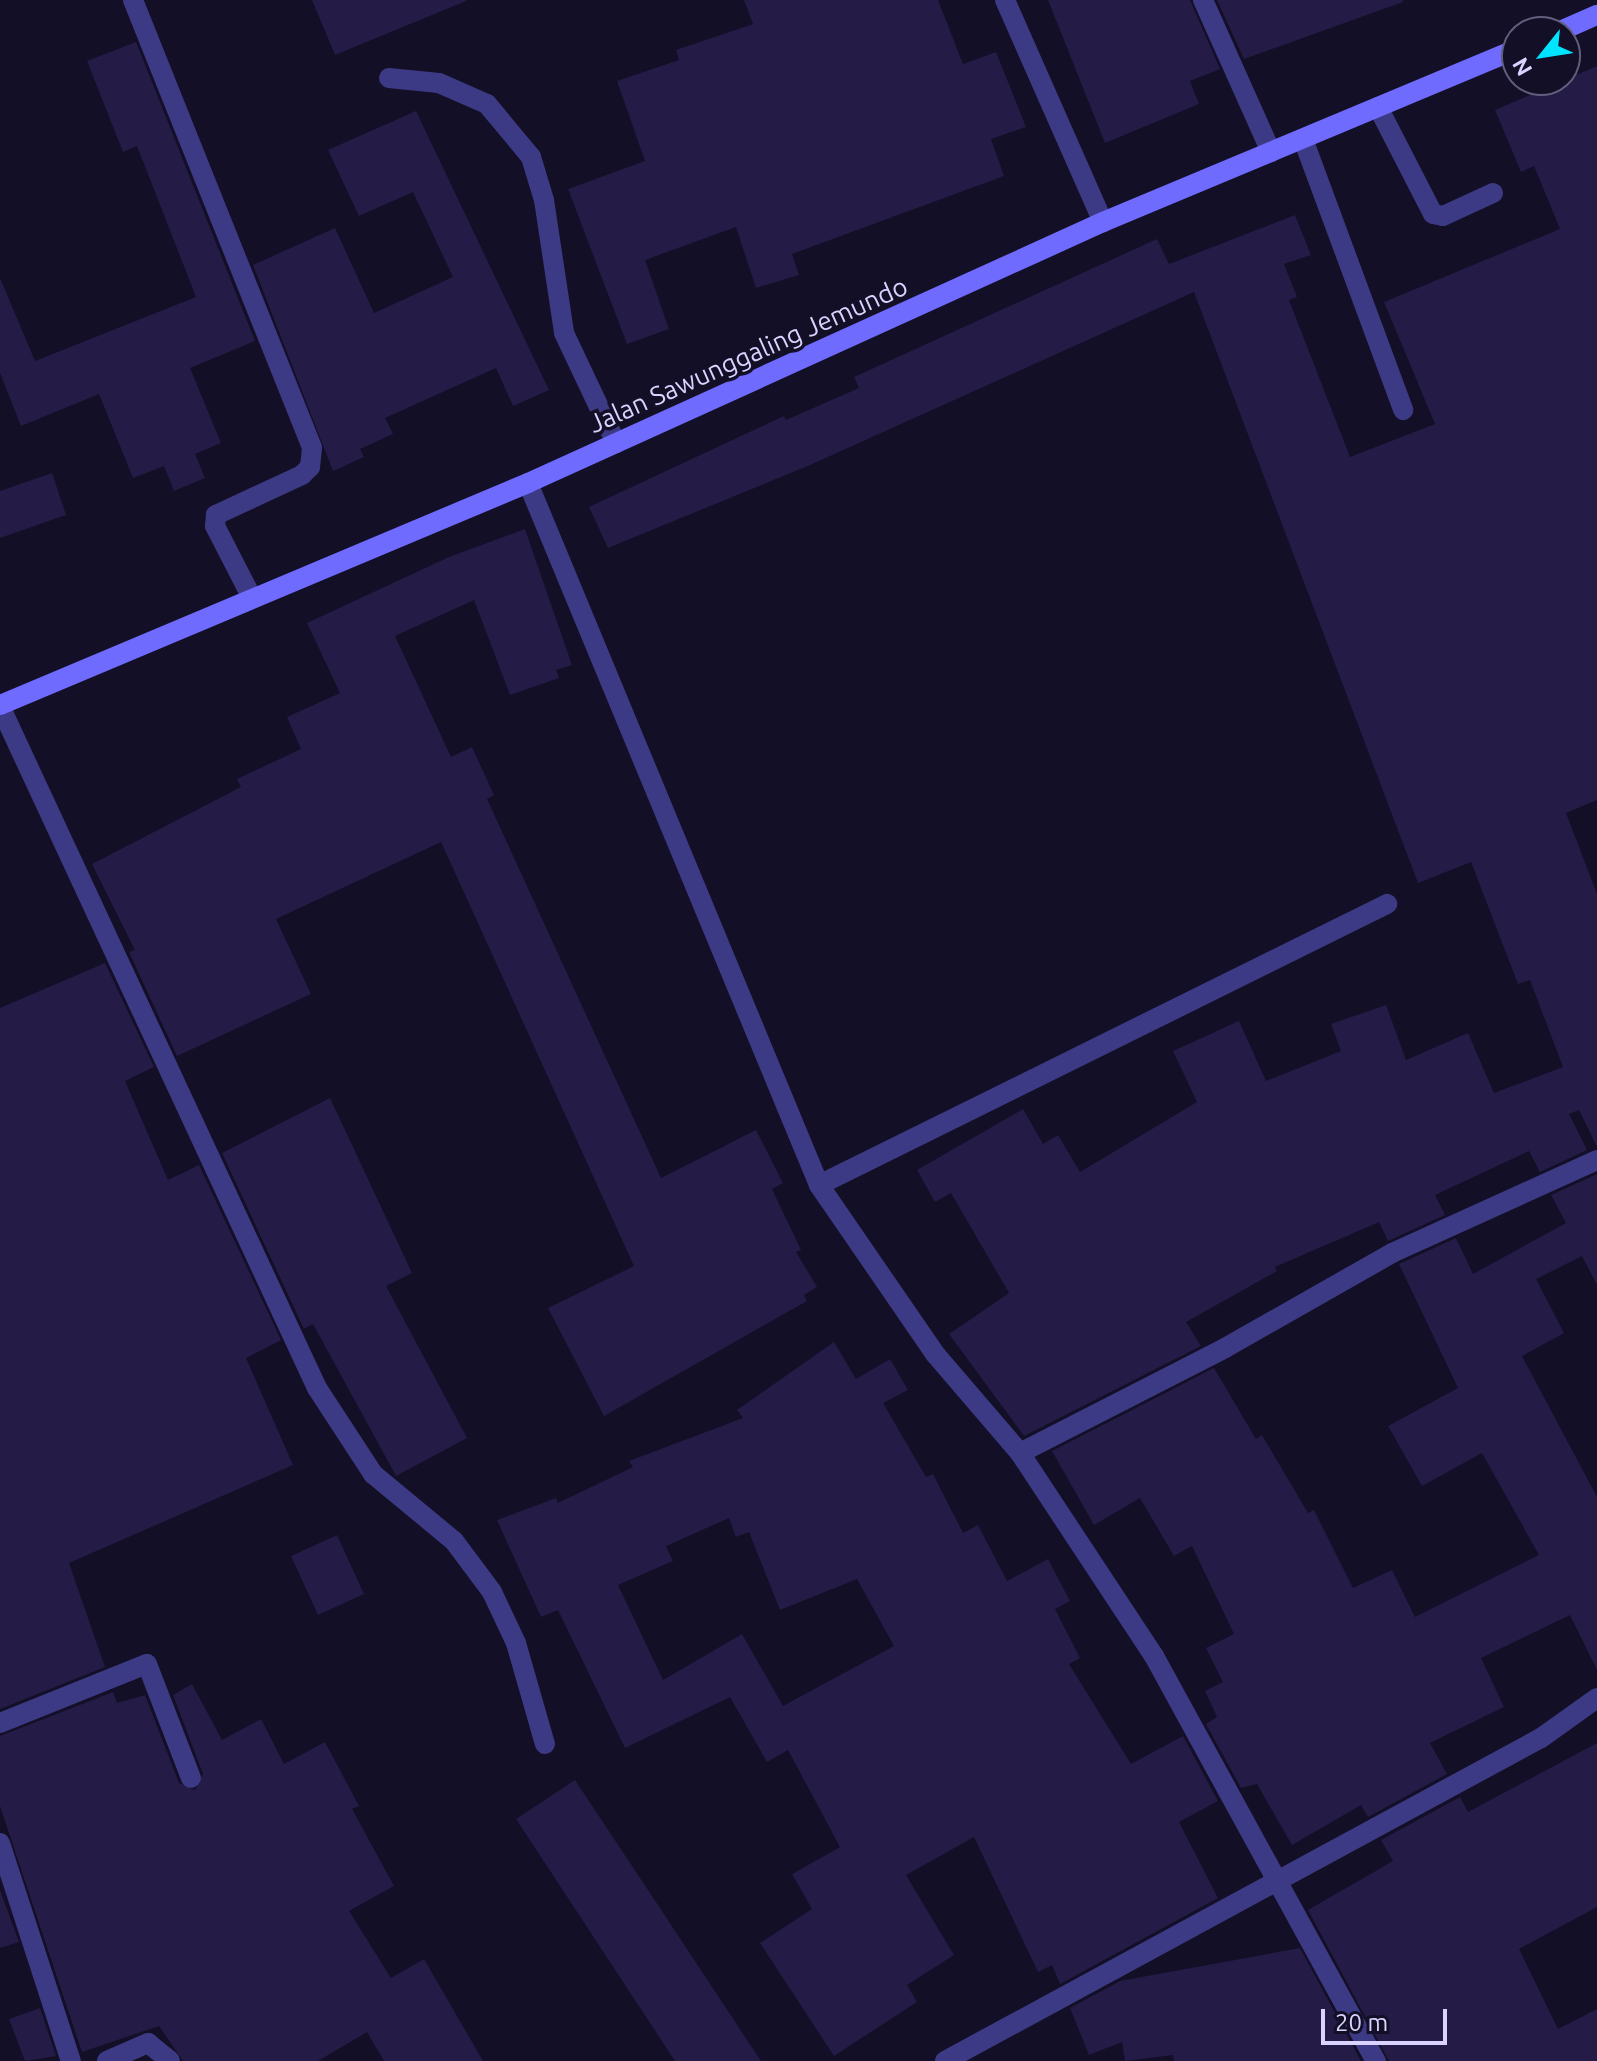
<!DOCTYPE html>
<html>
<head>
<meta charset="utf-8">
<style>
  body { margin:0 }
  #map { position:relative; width:1597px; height:2061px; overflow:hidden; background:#130f26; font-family:Ubuntu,sans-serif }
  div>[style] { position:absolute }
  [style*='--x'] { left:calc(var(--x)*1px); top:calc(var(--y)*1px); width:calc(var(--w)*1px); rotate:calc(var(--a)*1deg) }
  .building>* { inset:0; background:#241b47 }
  .lane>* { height:20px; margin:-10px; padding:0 10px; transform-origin:10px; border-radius:10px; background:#3d3a85 }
  .street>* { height:20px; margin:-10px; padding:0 10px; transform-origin:10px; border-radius:10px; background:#3d3a85 }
  .secondary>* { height:20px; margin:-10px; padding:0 10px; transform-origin:10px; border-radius:10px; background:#6f6bff }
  span { translate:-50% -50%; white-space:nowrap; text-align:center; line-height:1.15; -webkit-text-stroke:7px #130f26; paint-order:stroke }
  .street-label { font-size:26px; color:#d9d4ff }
  .north { position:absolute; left:1501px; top:16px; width:80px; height:80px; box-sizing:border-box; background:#130f26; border:2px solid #625e7d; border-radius:50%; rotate:240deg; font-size:22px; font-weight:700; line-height:32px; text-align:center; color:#d9d4ff }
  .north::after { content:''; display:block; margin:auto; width:28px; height:36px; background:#00e5ff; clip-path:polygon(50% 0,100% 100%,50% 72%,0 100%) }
  .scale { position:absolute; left:1321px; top:2009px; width:126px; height:36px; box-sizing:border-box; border:4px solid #d9d4ff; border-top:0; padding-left:10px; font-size:24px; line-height:28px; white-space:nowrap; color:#d9d4ff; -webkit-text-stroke:6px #130f26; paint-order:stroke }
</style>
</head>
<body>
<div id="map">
  <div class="building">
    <i style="clip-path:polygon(312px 0,466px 0,466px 1px,335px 55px)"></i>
    <i style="clip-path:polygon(744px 0,938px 0,963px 64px,996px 52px,1026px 127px,991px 139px,1004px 176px,792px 254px,799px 275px,756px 288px,736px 227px,645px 260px,669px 329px,627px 344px,568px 189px,645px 161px,617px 81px,679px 60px,676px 50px,753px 24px)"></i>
    <i style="clip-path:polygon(1048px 0,1190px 0,1220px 69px,1190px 81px,1199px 104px,1105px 143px)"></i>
    <i style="clip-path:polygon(1217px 0,1403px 0,1403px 2px,1244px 59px)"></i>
    <i style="clip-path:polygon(136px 42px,255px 341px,190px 368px,221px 443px,195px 454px,205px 478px,174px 491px,164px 466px,133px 478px,99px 394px,21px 426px,0 373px,0 278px,35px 361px,196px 297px,137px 146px,123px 152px,87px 61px)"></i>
    <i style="clip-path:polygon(1597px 66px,1597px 800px,1566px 813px,1597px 894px,1597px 1147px,1579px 1110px,1569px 1114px,1587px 1150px,1540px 1172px,1529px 1151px,1435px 1195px,1445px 1215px,1388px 1241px,1379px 1222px,1275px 1267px,1277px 1271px,1186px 1322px,1201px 1346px,1024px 1436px,949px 1334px,1009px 1293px,951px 1193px,935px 1202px,917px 1170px,1023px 1109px,1043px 1144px,1058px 1135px,1080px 1172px,1197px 1102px,1173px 1051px,1239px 1021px,1266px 1081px,1341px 1051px,1331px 1024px,1386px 1005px,1406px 1060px,1468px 1033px,1494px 1093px,1563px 1067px,1530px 980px,1518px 984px,1471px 862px,1418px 883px,1194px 292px,810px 465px,608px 548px,589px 507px,784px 416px,786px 420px,859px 388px,854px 377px,1157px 239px,1169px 264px,1295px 215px,1311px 255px,1284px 264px,1297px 297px,1289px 300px,1350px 457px,1435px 424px,1384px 302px,1560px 229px,1534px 166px,1521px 172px,1495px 110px)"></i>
    <i style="clip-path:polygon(416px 111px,549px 390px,513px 406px,496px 368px,385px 418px,393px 434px,360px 449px,364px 457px,333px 471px,253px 265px,335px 228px,374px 313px,453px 277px,413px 192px,359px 216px,328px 150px)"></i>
    <i style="clip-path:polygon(52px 473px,66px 515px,0 538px,0 491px)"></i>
    <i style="clip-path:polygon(525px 529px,572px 665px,556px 670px,559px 678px,510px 695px,474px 600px,395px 636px,451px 757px,472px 747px,494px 795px,487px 799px,661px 1178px,756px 1130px,783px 1183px,772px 1189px,801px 1250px,796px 1252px,817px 1287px,804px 1295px,807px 1301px,604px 1416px,548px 1308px,634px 1266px,441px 842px,276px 919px,311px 994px,177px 1056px,129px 952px,135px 950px,92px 864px,241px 787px,237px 779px,301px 749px,287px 717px,340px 693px,307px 623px,449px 557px)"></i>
    <i style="clip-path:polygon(105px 963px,154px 1067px,125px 1081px,168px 1180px,199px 1165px,281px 1340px,246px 1358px,293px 1465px,69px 1563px,105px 1667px,0 1709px,0 1008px)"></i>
    <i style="clip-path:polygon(330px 1098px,412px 1273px,386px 1286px,467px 1438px,396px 1476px,313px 1324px,304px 1329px,222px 1153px)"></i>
    <i style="clip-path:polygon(1597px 1174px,1597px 1285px,1582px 1256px,1536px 1279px,1564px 1333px,1522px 1356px,1597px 1497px,1597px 1670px,1570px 1615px,1481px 1658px,1504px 1707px,1430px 1743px,1447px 1774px,1368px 1817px,1361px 1805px,1292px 1845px,1257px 1784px,1241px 1788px,1206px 1724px,1217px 1717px,1205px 1691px,1223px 1682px,1206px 1648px,1234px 1634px,1192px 1546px,1174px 1556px,1140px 1498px,1094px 1525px,1052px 1451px,1214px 1368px,1256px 1439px,1262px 1435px,1308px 1513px,1314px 1510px,1353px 1588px,1392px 1570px,1415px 1617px,1539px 1555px,1482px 1453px,1422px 1486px,1388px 1426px,1458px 1388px,1399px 1264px,1456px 1238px,1473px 1274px,1566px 1223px,1551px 1195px)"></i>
    <i style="clip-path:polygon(evenodd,834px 1342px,856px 1379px,890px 1359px,908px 1390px,883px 1403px,926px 1477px,933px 1474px,963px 1533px,978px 1525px,1007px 1581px,1048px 1559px,1070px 1601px,1055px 1609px,1080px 1658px,1069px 1664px,1131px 1764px,1183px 1736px,1218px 1801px,1179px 1822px,1218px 1898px,1060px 1984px,1052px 1965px,1038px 1972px,974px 1837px,906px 1875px,954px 1955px,907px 1985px,917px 2002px,834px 2056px,760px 1943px,812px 1909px,792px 1874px,840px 1847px,788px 1750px,767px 1762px,730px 1697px,625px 1748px,558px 1610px,541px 1617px,497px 1520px,556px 1498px,558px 1503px,633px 1467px,629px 1461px,743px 1418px,737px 1410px,834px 1342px,729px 1518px,736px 1537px,749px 1532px,780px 1610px,857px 1579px,894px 1646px,783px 1706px,742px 1634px,663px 1680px,618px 1585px,673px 1561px,666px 1546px,729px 1518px)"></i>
    <i style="clip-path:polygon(337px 1535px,364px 1594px,318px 1615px,291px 1556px)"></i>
    <i style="clip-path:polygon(192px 1684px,222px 1740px,261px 1719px,284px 1764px,325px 1742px,359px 1806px,352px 1809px,394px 1886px,349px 1911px,391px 1978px,424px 1959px,483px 2061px,384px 2061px,367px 2032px,318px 2061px,183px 2061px,159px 2026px,82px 2052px,0 1806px,0 1736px,113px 1692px,117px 1703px,145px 1695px,179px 1783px,195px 1790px,203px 1774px,173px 1695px)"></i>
    <i style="clip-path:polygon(1597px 1743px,1597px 1907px,1519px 1949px,1558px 2029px,1597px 2009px,1597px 2061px,1389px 2061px,1308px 1910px,1393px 1861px,1381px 1840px,1460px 1797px,1468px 1812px)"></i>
    <i style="clip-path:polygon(575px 1780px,652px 1896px,761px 2061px,675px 2061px,516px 1819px)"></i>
    <i style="clip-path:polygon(0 1890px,19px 1942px,0 1948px)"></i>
    <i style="clip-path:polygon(1300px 1948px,1361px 2061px,1174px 2061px,1173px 2055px,1125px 2061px,1122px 2042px,1089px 2055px,1070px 2008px,1120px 1981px)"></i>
    <i style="clip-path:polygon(40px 2008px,56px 2056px,25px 2061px,9px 2019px)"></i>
  </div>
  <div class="lane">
    <i style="--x:1378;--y:107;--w:120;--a:62.8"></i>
    <i style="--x:1433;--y:214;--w:10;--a:11"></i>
    <i style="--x:1443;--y:216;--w:55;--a:-24.7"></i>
    <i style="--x:1303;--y:139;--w:289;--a:69.7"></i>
    <i style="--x:0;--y:706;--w:752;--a:65.07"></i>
    <i style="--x:317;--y:1388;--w:103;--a:56.9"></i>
    <i style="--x:373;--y:1474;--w:105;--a:39.6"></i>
    <i style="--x:454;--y:1541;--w:64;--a:53.3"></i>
    <i style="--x:492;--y:1592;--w:56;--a:64.8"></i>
    <i style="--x:516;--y:1643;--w:105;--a:74"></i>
  </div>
  <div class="street">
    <i style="--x:133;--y:0;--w:482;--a:68.2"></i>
    <i style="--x:312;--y:448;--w:19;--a:96"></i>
    <i style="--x:310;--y:467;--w:11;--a:135"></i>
    <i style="--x:302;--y:475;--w:95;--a:155.1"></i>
    <i style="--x:216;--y:515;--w:11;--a:95"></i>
    <i style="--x:215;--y:526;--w:79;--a:62.8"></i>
    <i style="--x:1005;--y:0;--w:243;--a:66.2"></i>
    <i style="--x:1203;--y:0;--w:167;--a:65.9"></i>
    <i style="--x:389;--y:78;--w:50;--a:5.7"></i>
    <i style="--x:439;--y:83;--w:52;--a:23.6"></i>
    <i style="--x:487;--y:104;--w:69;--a:50.3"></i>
    <i style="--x:531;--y:157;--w:45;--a:73.2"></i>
    <i style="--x:544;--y:200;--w:134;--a:81.4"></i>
    <i style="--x:564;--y:333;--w:122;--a:64.7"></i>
    <i style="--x:528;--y:483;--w:760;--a:67.48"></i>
    <i style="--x:819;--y:1185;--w:206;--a:55.5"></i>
    <i style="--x:936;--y:1355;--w:129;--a:49.4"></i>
    <i style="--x:1020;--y:1453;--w:243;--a:56.6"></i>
    <i style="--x:1154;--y:1656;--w:462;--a:61.3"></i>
    <i style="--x:819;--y:1185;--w:634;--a:-26.32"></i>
    <i style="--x:1020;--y:1453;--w:230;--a:-27.1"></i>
    <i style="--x:1225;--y:1348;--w:192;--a:-29.6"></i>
    <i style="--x:1392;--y:1253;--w:225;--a:-24.4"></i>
    <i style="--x:0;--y:1723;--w:158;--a:-21.9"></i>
    <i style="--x:147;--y:1664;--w:122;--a:68.9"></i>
    <i style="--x:0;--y:1843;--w:229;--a:72"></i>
    <i style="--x:107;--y:2061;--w:45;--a:-23.7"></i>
    <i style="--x:148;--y:2043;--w:28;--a:39"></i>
    <i style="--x:945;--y:2061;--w:678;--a:-28.46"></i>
    <i style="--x:1541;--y:1738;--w:69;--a:-35.5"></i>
  </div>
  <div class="secondary">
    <i style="--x:1558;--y:32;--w:43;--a:-23.6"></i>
    <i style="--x:0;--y:705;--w:573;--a:-22.8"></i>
    <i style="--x:528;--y:483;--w:631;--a:-24.41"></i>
    <i style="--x:1103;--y:222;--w:449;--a:-22.7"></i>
  </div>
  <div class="street-label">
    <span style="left:748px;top:355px;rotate:-24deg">Jalan Sawunggaling Jemundo</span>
  </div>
  <div class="north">N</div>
  <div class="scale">20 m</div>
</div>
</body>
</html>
